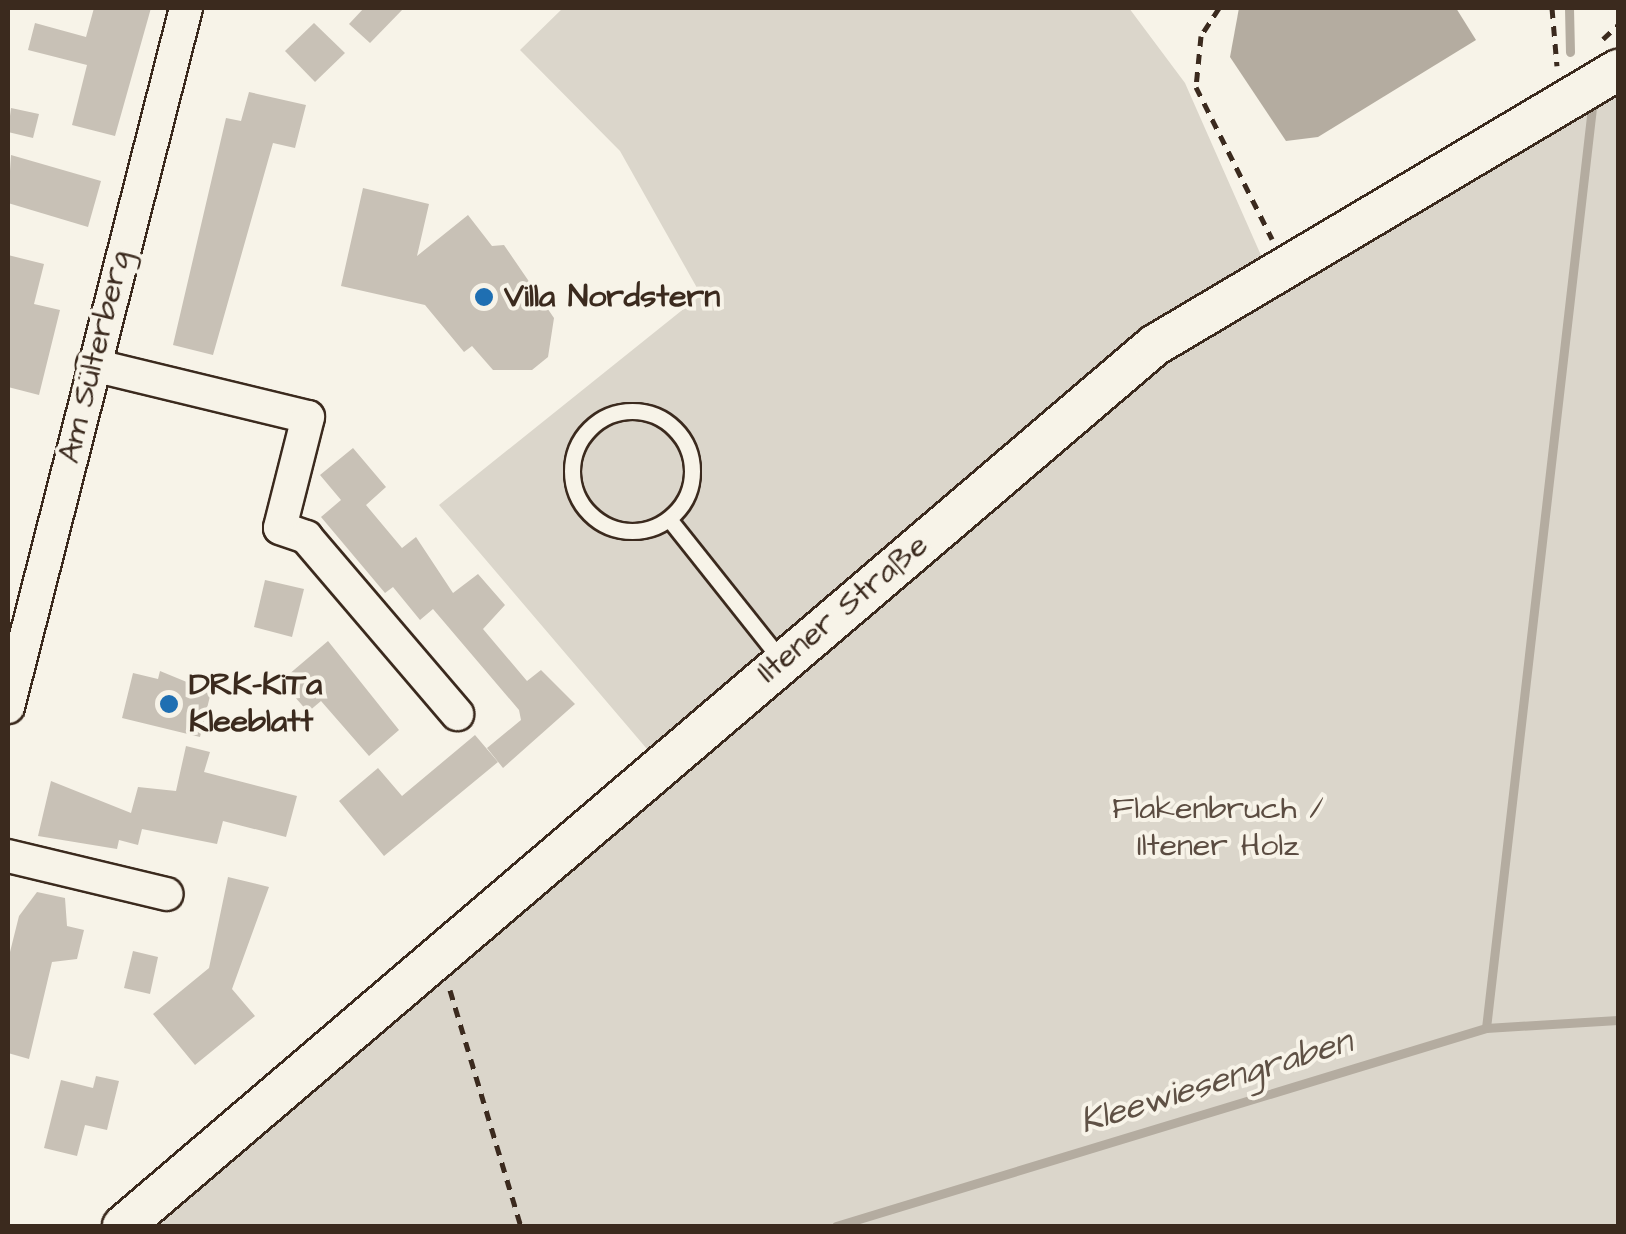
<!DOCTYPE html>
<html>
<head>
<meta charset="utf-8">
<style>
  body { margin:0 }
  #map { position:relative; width:1626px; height:1234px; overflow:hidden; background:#f7f3e8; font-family:"Architects Daughter",sans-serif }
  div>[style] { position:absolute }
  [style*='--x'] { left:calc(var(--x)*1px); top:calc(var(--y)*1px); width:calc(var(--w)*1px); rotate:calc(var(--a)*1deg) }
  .green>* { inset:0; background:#dbd6cb }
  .water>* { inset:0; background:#b4aca0 }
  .stream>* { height:9px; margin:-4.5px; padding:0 4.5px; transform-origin:4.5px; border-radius:4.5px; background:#b4aca0 }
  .building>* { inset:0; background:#c8c1b6 }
  .path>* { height:5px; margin-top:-2.5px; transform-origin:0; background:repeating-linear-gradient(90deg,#3b2a1e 0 10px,transparent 0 18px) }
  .roads { filter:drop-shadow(2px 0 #3b2a1e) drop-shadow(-2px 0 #3b2a1e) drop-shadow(0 2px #3b2a1e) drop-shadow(0 -2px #3b2a1e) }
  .service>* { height:15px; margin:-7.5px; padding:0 7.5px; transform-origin:7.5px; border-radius:7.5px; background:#f7f3e8 }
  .service>.ring { margin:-7.5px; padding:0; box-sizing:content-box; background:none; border:15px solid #f7f3e8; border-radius:50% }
  .minor>* { height:32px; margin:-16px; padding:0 16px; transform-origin:16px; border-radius:16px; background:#f7f3e8 }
  .tertiary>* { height:40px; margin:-20px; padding:0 20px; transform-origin:20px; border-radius:20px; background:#f7f3e8 }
  .dots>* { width:28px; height:28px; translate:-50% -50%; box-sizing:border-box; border:5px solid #f7f3e8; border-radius:50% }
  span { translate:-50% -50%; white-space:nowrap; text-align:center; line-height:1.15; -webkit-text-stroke:8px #f7f3e8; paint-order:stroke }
  .poi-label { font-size:32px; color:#3b2a1e; font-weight:700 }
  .left { translate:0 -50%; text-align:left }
  .street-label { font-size:32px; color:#3b2a1e }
  .park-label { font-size:32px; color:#5b4c41 }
  .water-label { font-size:35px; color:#5f5145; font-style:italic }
  .frame { position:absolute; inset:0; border:10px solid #3b2a1e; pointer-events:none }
</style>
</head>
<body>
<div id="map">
  <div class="green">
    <i style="clip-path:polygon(563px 8px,1129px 8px,1185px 83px,1275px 287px,1618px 94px,1618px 1226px,150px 1226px,670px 776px,439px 505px,701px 295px,620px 151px,520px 50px)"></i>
  </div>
  <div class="water">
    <i style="clip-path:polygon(1239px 8px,1456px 8px,1476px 40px,1318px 137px,1286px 141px,1230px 57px)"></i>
  </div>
  <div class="stream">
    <i style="--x:1569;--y:8;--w:44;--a:88.7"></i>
    <i style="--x:1486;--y:1028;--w:927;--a:-83.43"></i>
    <i style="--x:836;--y:1226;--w:679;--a:-16.94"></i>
    <i style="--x:1486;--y:1028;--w:132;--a:-3.5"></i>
  </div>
  <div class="building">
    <i style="clip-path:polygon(94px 8px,151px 8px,115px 136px,72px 125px,87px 65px,28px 50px,35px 23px,86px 37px)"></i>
    <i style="clip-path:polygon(364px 8px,404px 8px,370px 43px,349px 24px)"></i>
    <i style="clip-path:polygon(314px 23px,345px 53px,315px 82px,285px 51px)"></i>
    <i style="clip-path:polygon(249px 92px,306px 105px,295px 148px,273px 143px,213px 355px,173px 345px,226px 118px,241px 121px)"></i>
    <i style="clip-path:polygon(11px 108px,39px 114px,33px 138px,8px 132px)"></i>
    <i style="clip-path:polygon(11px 155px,101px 181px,88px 227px,8px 203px)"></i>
    <i style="clip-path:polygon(363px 188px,429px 204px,417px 256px,468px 215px,492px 246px,504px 245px,554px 318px,548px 357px,532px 370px,493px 370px,472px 346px,464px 352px,425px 305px,341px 286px)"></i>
    <i style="clip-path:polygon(8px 255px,44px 264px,34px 304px,60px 310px,39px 395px,8px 387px)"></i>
    <i style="clip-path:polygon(353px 448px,386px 487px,366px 505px,402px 548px,416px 537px,453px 593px,478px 574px,505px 605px,483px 629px,527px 681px,541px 670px,575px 704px,503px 768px,487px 748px,521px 720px,519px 710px,433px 609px,420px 620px,393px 587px,385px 593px,321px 517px,341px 500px,320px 475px)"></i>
    <i style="clip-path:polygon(265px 580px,304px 589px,292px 637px,254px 627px)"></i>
    <i style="clip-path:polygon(328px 641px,399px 730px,369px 756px,321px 701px,308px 712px,281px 681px)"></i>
    <i style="clip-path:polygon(160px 671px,211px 692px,200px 737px,122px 718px,133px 673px,158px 679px)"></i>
    <i style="clip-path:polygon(475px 735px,498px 762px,384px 856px,339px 801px,378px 768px,402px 796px)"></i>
    <i style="clip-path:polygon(186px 746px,210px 752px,204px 772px,297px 796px,286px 837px,223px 821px,217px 844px,142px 829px,138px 845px,119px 840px,117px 849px,38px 836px,51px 781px,131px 813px,138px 787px,176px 791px)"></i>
    <i style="clip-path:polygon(228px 877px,269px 887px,232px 989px,255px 1016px,195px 1065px,153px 1014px,209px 968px)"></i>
    <i style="clip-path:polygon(37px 892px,65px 898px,67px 926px,84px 930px,77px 959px,52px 962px,29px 1059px,8px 1053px,8px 960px,19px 916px)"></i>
    <i style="clip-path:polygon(133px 951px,158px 957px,150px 994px,124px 988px)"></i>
    <i style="clip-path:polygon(96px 1076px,119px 1081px,107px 1130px,85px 1125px,77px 1156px,44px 1148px,61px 1080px,93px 1088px)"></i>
  </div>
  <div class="path">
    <i style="--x:1219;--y:8;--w:33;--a:123"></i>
    <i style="--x:1201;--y:36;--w:51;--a:95.6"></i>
    <i style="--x:1196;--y:87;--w:170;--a:63.4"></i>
    <i style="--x:1552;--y:8;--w:58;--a:85.1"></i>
    <i style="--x:1603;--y:39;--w:21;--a:-43"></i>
    <i style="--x:450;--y:990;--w:246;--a:73.3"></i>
  </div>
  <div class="roads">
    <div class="service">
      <i class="ring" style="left:572px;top:411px;width:105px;height:105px"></i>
      <i style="--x:669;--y:519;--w:180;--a:51.5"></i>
    </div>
    <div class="minor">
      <i style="--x:93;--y:365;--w:221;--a:13.6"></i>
      <i style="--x:308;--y:417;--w:114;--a:104.2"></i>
      <i style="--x:280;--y:528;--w:28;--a:19"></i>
      <i style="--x:306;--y:537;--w:233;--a:49.5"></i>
      <i style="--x:8;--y:707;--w:721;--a:-75.71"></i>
      <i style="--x:8;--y:856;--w:163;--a:13.5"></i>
    </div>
    <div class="tertiary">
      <i style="--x:123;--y:1226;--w:1357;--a:-40.49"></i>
      <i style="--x:1155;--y:345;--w:539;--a:-30.71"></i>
    </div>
  </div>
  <div class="dots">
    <i style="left:484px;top:297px;background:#1f6fb2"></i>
    <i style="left:169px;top:704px;background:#1f6fb2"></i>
  </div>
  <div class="poi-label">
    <span class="left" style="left:504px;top:297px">Villa Nordstern</span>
    <span class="left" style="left:189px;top:704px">DRK-KiTa<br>Kleeblatt</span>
  </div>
  <div class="street-label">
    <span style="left:95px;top:357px;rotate:-76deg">Am Sülterberg</span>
    <span style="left:843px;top:609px;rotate:-40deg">Iltener Straße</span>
  </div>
  <div class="park-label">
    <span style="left:1218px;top:828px">Flakenbruch /<br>Iltener Holz</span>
  </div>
  <div class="water-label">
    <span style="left:1216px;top:1082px;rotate:-17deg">Kleewiesengraben</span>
  </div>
  <div class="frame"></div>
</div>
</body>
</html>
